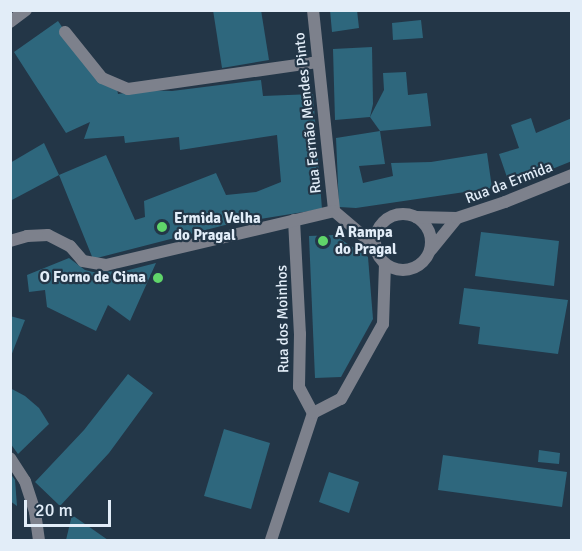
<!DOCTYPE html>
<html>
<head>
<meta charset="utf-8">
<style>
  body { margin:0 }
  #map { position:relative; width:582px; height:551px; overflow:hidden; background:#233647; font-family:Signika,sans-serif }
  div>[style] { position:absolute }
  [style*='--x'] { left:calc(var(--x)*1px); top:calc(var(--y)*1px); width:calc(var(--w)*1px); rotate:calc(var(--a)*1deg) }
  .building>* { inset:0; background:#2e677d }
  .street>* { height:12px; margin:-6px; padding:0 6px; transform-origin:6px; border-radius:6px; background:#7d818c }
  .street>.ring { margin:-6px; padding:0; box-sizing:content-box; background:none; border:12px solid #7d818c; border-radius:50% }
  .dots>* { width:16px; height:16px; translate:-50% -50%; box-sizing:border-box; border:3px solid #233647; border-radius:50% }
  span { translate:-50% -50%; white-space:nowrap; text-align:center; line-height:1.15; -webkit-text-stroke:4.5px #233647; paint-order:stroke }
  .street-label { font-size:15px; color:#e2edf8 }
  .poi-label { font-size:15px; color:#e2edf8; font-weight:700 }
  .left { translate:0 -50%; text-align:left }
  .right { translate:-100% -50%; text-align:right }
  .frame { position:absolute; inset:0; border:12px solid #e2edf8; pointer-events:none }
  .scale { position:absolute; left:24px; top:500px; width:87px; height:27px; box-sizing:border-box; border:3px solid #e2edf8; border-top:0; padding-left:8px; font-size:18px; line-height:21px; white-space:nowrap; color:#e2edf8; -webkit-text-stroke:4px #233647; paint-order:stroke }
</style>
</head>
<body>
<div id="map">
  <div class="building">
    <i style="clip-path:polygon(213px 10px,261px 10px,269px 60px,222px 68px)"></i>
    <i style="clip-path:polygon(330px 10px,357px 10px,359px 28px,332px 32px)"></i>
    <i style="clip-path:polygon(421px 20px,423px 38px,393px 40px,392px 23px)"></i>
    <i style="clip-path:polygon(58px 21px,73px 43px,116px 84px,118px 94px,144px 90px,172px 91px,261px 80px,263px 96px,313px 94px,322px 209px,229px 224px,93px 259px,59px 175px,106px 155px,135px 220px,145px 217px,144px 201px,216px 173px,226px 195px,256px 192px,281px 182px,277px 135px,180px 150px,179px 137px,125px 143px,124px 136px,84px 139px,90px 122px,66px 133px,14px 52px)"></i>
    <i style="clip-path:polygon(372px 47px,373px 104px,370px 117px,335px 120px,333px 49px)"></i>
    <i style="clip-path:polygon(406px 72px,408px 95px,427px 93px,431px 126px,380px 131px,370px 117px,384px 90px,383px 73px)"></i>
    <i style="clip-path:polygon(531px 118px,536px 133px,572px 118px,572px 161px,510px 186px,499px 154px,519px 148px,511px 125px)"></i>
    <i style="clip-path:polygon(380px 131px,385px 164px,359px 166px,363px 183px,393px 176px,391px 163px,431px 162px,487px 153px,492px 188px,356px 208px,339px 207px,336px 138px)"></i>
    <i style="clip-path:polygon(44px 143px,59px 175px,10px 201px,10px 163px)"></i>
    <i style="clip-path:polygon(481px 232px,559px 241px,554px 286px,475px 276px)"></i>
    <i style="clip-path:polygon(334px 235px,368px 257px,373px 319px,341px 377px,315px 378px,309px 236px)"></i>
    <i style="clip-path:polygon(69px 258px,85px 270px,93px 272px,125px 271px,156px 263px,130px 321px,108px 305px,96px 331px,47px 307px,45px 290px,29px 292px,27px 275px)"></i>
    <i style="clip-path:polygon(464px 288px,568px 300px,558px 354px,478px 344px,480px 327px,459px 324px)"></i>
    <i style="clip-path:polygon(10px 316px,25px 320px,11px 356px,10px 356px)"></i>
    <i style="clip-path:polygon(128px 374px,153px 393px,109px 453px,60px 506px,35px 482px,84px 430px)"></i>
    <i style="clip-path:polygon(10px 388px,25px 396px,39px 408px,49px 424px,18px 454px,10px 443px)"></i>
    <i style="clip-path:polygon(224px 429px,270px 443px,251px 509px,204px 496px)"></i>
    <i style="clip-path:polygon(539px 450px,560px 453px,559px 464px,538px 462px)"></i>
    <i style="clip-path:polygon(443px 455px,567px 472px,562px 507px,438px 490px)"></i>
    <i style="clip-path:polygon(329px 472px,359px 482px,349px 513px,319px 502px)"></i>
    <i style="clip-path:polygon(10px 473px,15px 480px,17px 506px,10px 501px)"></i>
    <i style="clip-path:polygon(72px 515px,108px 540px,66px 540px)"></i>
  </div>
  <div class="street">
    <i style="--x:313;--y:10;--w:202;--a:84"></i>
    <i style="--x:10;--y:22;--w:20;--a:-37"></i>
    <i style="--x:65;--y:32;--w:59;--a:51.2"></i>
    <i style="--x:102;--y:78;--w:28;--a:23"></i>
    <i style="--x:128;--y:89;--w:191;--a:-8.1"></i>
    <i class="ring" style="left:375px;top:214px;width:44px;height:44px"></i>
    <i style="--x:416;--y:217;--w:41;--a:1.4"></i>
    <i style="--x:457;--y:218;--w:41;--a:129.1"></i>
    <i style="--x:457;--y:218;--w:51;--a:-18.4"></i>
    <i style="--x:505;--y:202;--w:72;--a:-21.9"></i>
    <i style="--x:294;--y:220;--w:114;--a:87"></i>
    <i style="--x:300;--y:334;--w:53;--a:91.1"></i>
    <i style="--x:299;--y:387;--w:30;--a:62"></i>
    <i style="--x:10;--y:241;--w:18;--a:-16"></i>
    <i style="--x:27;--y:236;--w:21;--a:-3"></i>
    <i style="--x:48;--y:235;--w:25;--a:27"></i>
    <i style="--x:70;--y:246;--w:20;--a:49"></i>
    <i style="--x:83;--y:261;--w:23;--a:10"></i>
    <i style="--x:106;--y:265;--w:234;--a:-13.3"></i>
    <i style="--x:334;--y:211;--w:52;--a:40.4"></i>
    <i style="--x:10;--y:458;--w:27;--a:57"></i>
    <i style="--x:25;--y:481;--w:33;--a:72"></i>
    <i style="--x:35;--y:512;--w:28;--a:82"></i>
    <i style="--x:271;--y:540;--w:134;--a:-71.7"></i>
    <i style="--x:313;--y:413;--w:31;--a:-27"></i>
    <i style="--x:341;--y:399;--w:86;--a:-60.8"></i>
    <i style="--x:383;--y:324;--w:59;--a:-88.1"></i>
  </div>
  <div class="dots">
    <i style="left:162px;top:227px;background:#60d56a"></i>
    <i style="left:323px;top:241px;background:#60d56a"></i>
    <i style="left:158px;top:278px;background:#60d56a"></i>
  </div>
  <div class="street-label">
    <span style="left:308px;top:113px;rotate:-96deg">Rua Fernão Mendes Pinto</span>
    <span style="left:509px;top:183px;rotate:-21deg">Rua da Ermida</span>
    <span style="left:283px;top:319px;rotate:-91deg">Rua dos Moinhos</span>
  </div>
  <div class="poi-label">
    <span class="left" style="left:174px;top:227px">Ermida Velha<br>do Pragal</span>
    <span class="left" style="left:335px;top:241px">A Rampa<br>do Pragal</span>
    <span class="right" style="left:146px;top:278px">O Forno de Cima</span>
  </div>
  <div class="frame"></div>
  <div class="scale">20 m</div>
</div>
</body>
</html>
